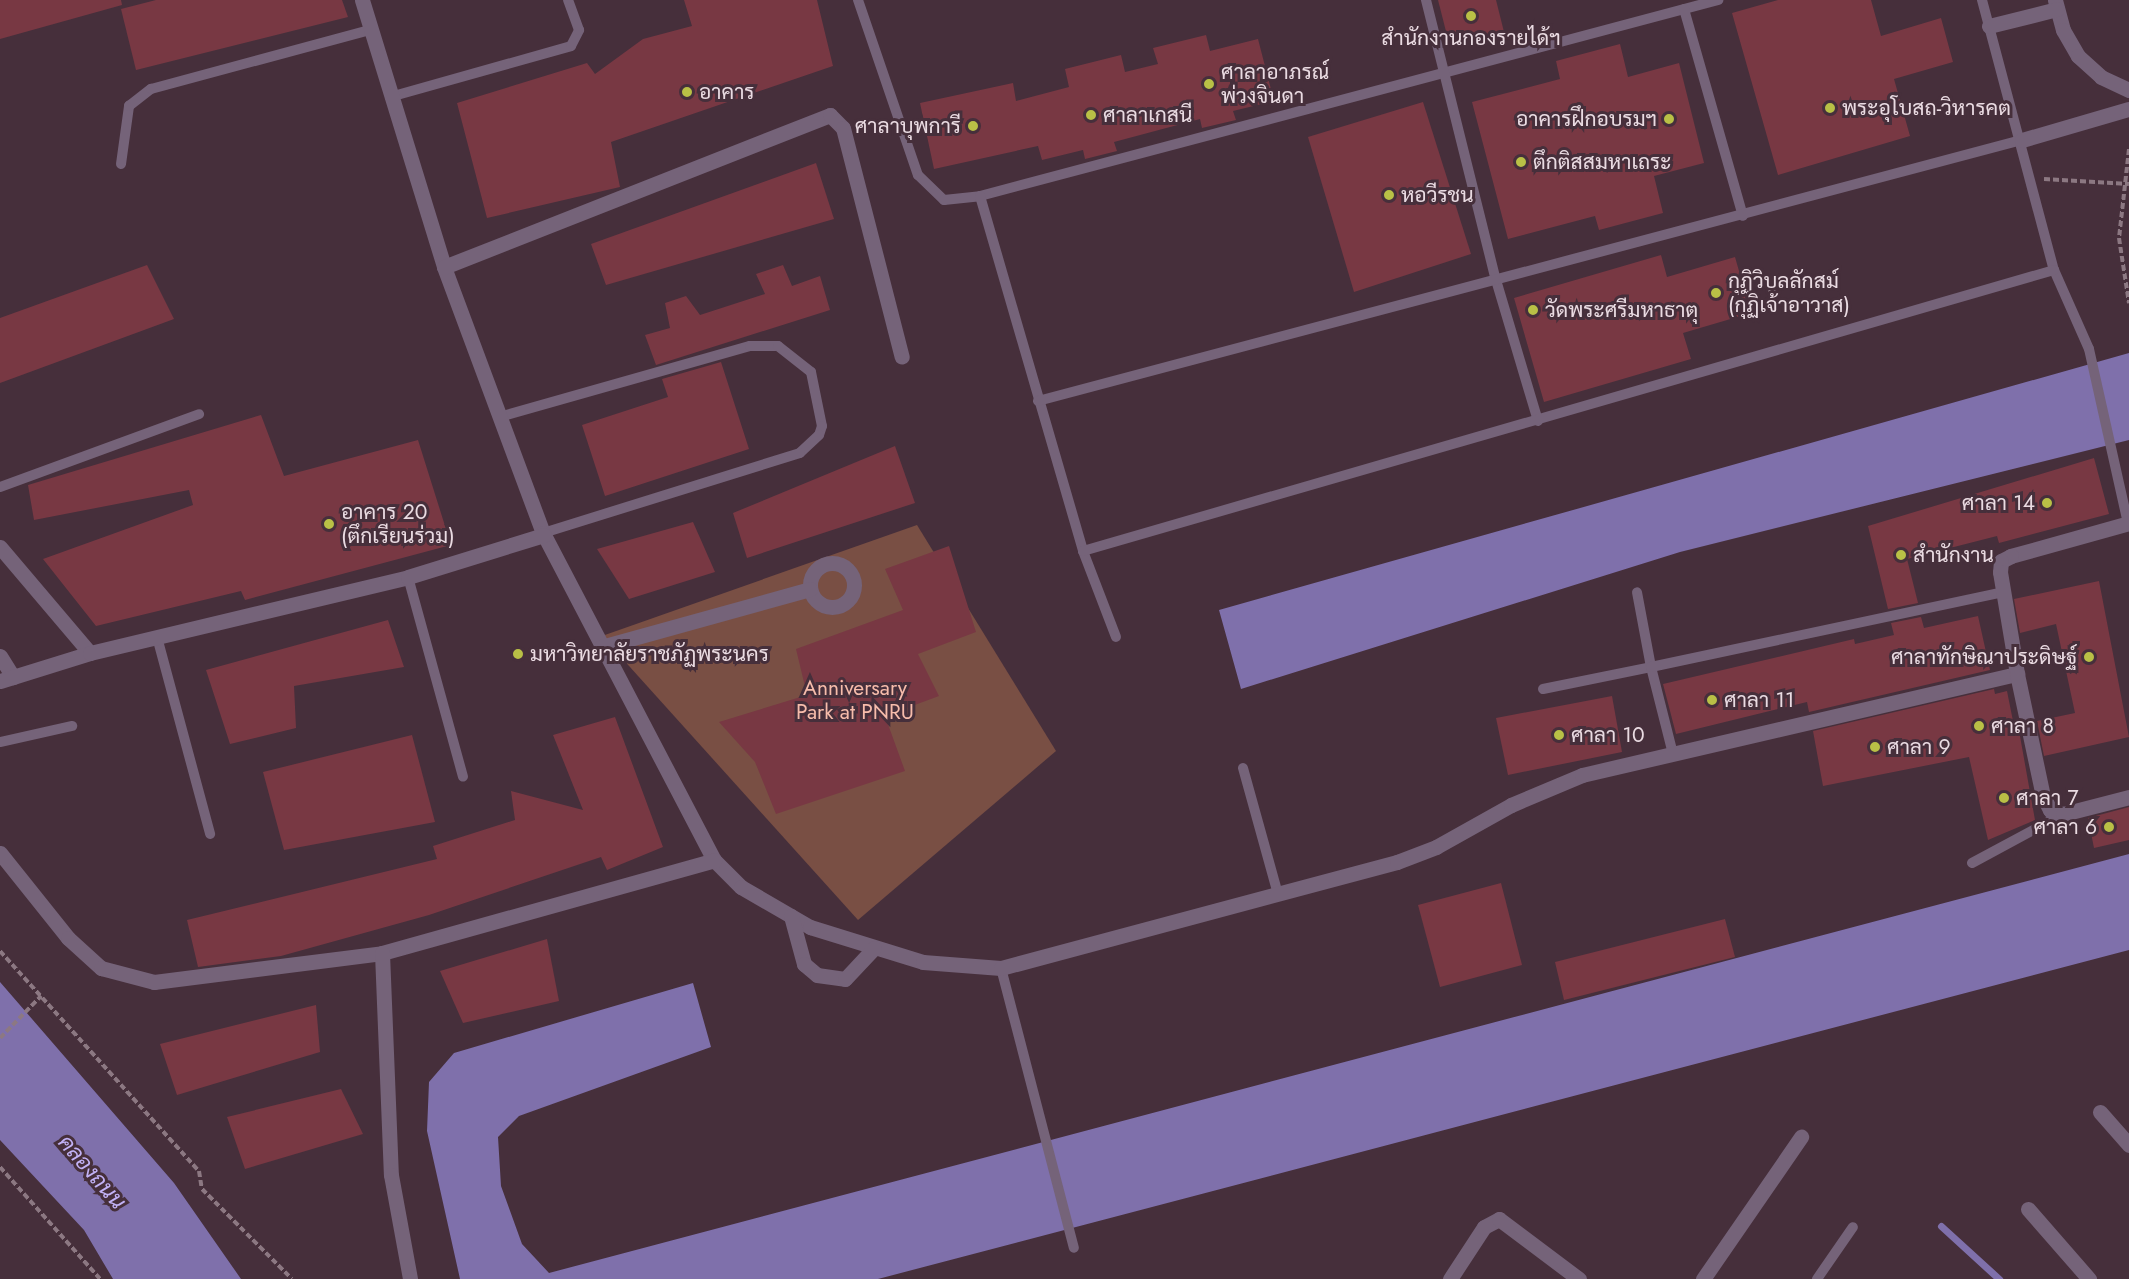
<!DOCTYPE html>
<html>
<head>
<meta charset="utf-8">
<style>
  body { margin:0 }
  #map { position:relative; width:2129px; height:1279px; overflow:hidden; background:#462f3b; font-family:Jost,Sarabun,sans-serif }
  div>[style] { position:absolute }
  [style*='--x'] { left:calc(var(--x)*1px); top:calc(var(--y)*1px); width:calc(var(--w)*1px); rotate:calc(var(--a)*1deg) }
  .green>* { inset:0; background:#794f44 }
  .water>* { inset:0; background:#7f70ab }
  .stream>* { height:7px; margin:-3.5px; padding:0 3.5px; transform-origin:3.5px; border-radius:3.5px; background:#7f70ab }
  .building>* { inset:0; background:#783843 }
  .path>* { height:4px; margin-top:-2px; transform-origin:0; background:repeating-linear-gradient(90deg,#8c7882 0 6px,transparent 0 9px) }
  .lane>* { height:10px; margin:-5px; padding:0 5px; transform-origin:5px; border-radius:5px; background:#756379 }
  .street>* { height:15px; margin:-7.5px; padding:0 7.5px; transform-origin:7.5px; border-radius:7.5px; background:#756379 }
  .street>.ring { margin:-7.5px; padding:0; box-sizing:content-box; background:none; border:15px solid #756379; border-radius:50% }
  .dots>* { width:16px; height:16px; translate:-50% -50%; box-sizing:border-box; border:3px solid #462f3b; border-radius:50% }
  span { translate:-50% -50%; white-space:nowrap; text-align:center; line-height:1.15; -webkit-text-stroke:6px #462f3b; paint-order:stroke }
  .poi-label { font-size:21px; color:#eadbe2 }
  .left { translate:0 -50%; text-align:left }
  .right { translate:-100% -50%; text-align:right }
  .park-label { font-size:21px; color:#f7bcab }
  .water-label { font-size:22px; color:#c2b2f6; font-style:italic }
</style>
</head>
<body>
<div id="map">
  <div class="green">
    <i style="clip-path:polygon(917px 525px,1056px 751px,858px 920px,602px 636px)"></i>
  </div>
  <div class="water">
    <i style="clip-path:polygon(2129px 353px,2129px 440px,1680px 552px,1241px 689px,1219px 610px)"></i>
    <i style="clip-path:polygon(2129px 854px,2129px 950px,878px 1279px,460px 1279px,427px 1131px,429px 1082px,454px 1053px,693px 983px,711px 1047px,519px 1116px,498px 1137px,501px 1186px,522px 1244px,549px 1273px)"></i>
    <i style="clip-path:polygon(0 982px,174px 1183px,241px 1279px,113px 1279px,84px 1230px,0 1140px)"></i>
  </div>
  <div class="stream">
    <i style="--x:1941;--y:1226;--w:79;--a:42.4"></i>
  </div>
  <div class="building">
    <i style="clip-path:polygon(0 0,121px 0,122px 5px,0 39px)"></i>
    <i style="clip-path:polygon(156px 0,342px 0,348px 17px,136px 70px,121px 9px)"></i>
    <i style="clip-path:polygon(684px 0,817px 0,833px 66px,611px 142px,620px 187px,487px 218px,457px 103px,587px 63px,595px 74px,643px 39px,692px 26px)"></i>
    <i style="clip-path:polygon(1438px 0,1496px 0,1504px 32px,1450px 47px)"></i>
    <i style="clip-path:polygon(1778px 0,1871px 0,1881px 36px,1941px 18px,1953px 62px,1894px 79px,1910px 136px,1778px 175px,1732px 13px)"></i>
    <i style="clip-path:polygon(1206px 35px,1210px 51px,1258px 39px,1274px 101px,1233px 111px,1236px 120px,1202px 128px,1200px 119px,1114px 142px,1117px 151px,1085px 159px,1083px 150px,1042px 160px,1038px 146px,934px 169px,920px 103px,1013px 83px,1016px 101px,1069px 87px,1065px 69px,1121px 55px,1125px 72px,1158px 64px,1153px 48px)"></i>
    <i style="clip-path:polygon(1620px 44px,1628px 77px,1679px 63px,1704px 163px,1654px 176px,1663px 213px,1599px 230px,1595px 216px,1508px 239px,1472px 102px,1560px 79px,1556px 61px)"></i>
    <i style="clip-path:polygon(1423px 102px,1471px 254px,1354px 292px,1308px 137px)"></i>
    <i style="clip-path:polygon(816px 163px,834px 219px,606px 285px,591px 244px)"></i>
    <i style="clip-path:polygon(1661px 255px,1667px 277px,1735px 257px,1751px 313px,1683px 333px,1691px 359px,1544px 402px,1514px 298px)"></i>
    <i style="clip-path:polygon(147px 265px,174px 319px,0 383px,0 318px)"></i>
    <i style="clip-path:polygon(783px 265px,792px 286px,820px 276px,830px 310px,656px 365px,645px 335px,670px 328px,665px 303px,686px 296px,700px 315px,765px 294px,756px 274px)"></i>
    <i style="clip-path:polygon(721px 362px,749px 449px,605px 496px,582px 425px,668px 397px,662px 379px)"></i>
    <i style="clip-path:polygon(261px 415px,284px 476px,418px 440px,451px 545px,245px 600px,241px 591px,96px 626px,43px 559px,193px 505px,189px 490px,34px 520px,28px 485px)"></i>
    <i style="clip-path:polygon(895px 446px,915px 503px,747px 558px,733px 513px)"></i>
    <i style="clip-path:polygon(2094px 458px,2109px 514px,1999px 543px,1997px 536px,1907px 559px,1918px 603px,1888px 609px,1868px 526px)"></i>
    <i style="clip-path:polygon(693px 522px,715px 572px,629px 599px,597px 549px)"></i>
    <i style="clip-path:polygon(949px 546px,976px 632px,918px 654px,939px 696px,885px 716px,905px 771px,776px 814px,755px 762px,719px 722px,807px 695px,796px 649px,903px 610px,885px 569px)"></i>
    <i style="clip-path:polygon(2099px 581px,2129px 737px,2044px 756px,2037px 721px,2075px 713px,2056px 624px,2020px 633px,2014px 599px)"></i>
    <i style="clip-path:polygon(1978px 616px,1990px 670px,1809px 712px,1807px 702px,1676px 734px,1663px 684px,1854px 639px,1855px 644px,1894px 635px,1891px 623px,1921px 617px,1924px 628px)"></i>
    <i style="clip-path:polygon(388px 620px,404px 667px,294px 686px,296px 728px,230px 744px,206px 670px)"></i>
    <i style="clip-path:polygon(1994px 689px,1995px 694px,2007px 691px,2014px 726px,2018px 725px,2035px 820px,1988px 840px,1969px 757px,1823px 786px,1813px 731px)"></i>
    <i style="clip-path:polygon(1612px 696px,1622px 752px,1508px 775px,1496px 718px)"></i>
    <i style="clip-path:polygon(615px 717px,663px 847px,607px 870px,601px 857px,429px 915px,281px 956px,198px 967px,187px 920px,437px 859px,433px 846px,515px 820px,511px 791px,583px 810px,553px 735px)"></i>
    <i style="clip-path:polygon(412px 735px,435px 822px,284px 850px,263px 772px)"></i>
    <i style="clip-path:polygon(2129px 807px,2129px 840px,2094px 848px,2088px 818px)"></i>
    <i style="clip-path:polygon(1501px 883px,1522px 965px,1440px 987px,1418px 905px)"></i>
    <i style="clip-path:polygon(1725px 919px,1735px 957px,1564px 1000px,1555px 962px)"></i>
    <i style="clip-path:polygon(547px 939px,559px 1001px,463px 1023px,440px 971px)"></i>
    <i style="clip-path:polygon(316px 1005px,320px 1052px,177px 1095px,160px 1044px)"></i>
    <i style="clip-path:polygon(341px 1089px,363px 1134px,245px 1169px,227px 1117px)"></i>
  </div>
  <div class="path">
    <i style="--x:2129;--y:149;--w:90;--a:96.4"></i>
    <i style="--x:2119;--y:238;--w:66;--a:81.3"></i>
    <i style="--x:2044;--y:179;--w:85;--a:3.4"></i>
    <i style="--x:0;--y:951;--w:297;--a:47.9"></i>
    <i style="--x:199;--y:1171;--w:18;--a:81"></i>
    <i style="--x:202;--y:1189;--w:127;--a:45"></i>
    <i style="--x:0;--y:1038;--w:59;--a:-45.7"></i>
    <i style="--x:0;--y:1167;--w:150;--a:48.2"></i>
  </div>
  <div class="lane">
    <i style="--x:858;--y:0;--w:185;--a:71.1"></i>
    <i style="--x:918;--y:175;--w:36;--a:44"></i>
    <i style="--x:944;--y:200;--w:36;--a:-6"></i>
    <i style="--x:980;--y:196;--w:764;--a:-14.87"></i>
    <i style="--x:1426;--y:0;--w:289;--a:76"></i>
    <i style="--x:1496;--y:280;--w:147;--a:73.4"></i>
    <i style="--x:1982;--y:0;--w:279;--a:75.1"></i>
    <i style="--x:2054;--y:270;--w:86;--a:66.1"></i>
    <i style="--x:2089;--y:349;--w:178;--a:77.4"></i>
    <i style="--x:1684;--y:9;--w:215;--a:74.1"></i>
    <i style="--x:390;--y:97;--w:188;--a:-15.7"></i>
    <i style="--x:571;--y:46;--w:18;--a:-63"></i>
    <i style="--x:579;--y:30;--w:32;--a:-110"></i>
    <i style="--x:121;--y:164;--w:59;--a:-82.1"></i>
    <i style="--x:129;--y:106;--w:28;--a:-38"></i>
    <i style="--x:151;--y:89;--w:227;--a:-15.1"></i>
    <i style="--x:980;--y:196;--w:370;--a:73.8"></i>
    <i style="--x:1083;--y:551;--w:92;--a:69"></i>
    <i style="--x:1038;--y:401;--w:1018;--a:-14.86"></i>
    <i style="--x:499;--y:417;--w:261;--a:-15.8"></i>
    <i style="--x:750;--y:346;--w:28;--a:0"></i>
    <i style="--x:778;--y:346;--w:42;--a:38.2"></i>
    <i style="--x:811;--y:372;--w:55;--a:78.5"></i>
    <i style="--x:822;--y:426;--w:9;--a:108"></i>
    <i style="--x:819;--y:435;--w:26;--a:137"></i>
    <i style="--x:800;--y:453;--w:269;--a:162.7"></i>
    <i style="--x:0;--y:487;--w:212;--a:-20.1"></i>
    <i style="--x:1083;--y:551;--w:1011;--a:-16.14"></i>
    <i style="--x:408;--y:577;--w:207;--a:74.6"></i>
    <i style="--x:157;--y:637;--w:204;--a:74.9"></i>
    <i style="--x:1543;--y:689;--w:110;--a:-11.5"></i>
    <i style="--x:1651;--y:667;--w:76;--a:-100.6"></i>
    <i style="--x:0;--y:742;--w:74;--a:-12.5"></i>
    <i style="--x:1673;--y:754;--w:90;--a:-104.2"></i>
    <i style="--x:1651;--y:667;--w:360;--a:-12"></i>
    <i style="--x:1243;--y:768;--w:131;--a:74.5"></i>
    <i style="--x:1972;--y:863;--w:103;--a:-28.3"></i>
    <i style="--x:1001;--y:968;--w:289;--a:75.4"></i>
    <i style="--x:1817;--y:1279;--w:63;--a:-55.3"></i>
  </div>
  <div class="street">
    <i style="--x:362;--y:0;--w:279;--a:72.9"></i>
    <i style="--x:444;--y:267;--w:284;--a:69.6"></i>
    <i style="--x:543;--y:533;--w:369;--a:62.4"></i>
    <i style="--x:714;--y:860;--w:38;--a:45"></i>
    <i style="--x:741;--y:887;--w:80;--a:30.1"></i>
    <i style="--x:810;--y:927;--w:118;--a:17.2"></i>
    <i style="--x:923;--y:962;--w:78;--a:4.4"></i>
    <i style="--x:1001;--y:968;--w:410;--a:-15"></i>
    <i style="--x:1397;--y:862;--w:42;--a:-21"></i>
    <i style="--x:1436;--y:847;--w:86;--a:-29.2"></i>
    <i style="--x:1511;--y:805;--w:77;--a:-22.9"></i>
    <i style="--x:1582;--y:775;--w:447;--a:-13.1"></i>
    <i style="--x:2055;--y:0;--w:31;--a:75"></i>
    <i style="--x:2063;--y:30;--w:30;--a:60"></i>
    <i style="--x:2078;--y:56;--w:31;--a:42"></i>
    <i style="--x:2101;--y:77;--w:31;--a:25"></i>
    <i style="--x:1989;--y:26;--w:70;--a:-14"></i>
    <i style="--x:2022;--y:140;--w:111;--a:-16.2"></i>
    <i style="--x:444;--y:267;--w:415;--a:-21.5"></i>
    <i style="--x:830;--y:115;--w:18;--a:45"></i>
    <i style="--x:843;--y:128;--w:236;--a:75.6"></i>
    <i style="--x:2129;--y:523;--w:123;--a:164.4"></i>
    <i style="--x:2011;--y:556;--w:11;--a:153"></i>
    <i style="--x:2001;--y:561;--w:11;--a:95"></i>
    <i style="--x:2000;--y:572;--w:103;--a:80.5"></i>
    <i style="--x:2017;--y:674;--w:125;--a:78"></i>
    <i style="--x:2043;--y:796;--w:16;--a:63"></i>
    <i style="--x:2050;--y:810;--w:14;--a:17"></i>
    <i style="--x:2063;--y:814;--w:68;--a:-14.4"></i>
    <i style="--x:0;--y:547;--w:139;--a:49.7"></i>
    <i class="ring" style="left:810px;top:563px;width:29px;height:29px"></i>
    <i style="--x:601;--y:647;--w:217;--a:-15.5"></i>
    <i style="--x:0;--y:656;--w:25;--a:58"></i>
    <i style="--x:0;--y:681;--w:94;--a:-17.3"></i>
    <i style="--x:90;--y:653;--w:327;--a:-13.4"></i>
    <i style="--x:408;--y:577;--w:142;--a:-17.2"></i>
    <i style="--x:0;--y:853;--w:109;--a:51.3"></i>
    <i style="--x:68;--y:938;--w:45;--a:42.3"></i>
    <i style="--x:101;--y:968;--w:55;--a:14.8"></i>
    <i style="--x:154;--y:982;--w:230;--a:-7.2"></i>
    <i style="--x:382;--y:953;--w:345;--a:-15.6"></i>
    <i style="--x:791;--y:916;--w:50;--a:74.8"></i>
    <i style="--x:804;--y:964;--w:17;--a:40"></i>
    <i style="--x:817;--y:975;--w:28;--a:8"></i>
    <i style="--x:845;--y:979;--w:42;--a:-46.9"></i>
    <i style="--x:382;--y:953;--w:222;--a:87.7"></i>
    <i style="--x:391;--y:1175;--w:106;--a:79.6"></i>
    <i style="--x:2100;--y:1112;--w:44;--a:48.7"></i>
    <i style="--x:2028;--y:1209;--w:93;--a:48.9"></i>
    <i style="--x:1450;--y:1279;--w:62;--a:-56.8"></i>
    <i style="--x:1484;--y:1227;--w:17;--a:-28"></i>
    <i style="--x:1499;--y:1219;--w:100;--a:36.9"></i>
    <i style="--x:1703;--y:1279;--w:173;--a:-55.4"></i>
  </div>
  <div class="dots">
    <i style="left:1471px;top:16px;background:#b9c046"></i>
    <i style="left:1209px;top:84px;background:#b9c046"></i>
    <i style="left:687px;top:92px;background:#b9c046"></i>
    <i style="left:1830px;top:108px;background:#b9c046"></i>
    <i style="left:1091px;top:115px;background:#b9c046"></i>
    <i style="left:1669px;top:119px;background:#b9c046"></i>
    <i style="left:973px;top:126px;background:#b9c046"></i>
    <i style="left:1521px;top:162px;background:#b9c046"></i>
    <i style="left:1389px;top:195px;background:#b9c046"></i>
    <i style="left:1716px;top:293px;background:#b9c046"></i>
    <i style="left:1533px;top:310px;background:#b9c046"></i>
    <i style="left:2047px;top:503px;background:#b9c046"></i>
    <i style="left:329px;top:524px;background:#b9c046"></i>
    <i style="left:1901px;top:555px;background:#b9c046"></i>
    <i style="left:518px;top:654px;background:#b9c046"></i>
    <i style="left:2089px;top:657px;background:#b9c046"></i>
    <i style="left:1712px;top:700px;background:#b9c046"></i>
    <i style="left:1979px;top:726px;background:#b9c046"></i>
    <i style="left:1559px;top:735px;background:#b9c046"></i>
    <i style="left:1875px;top:747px;background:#b9c046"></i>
    <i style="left:2004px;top:798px;background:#b9c046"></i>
    <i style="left:2109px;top:827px;background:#b9c046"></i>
  </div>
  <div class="poi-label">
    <span style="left:1471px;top:38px">สำนักงานกองรายได้ฯ</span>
    <span class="left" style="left:1221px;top:84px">ศาลาอาภรณ์<br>พ่วงจินดา</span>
    <span class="left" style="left:699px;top:92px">อาคาร</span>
    <span class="left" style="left:1842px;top:108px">พระอุโบสถ-วิหารคต</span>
    <span class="left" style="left:1103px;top:115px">ศาลาเกสนี</span>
    <span class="right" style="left:1657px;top:119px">อาคารฝึกอบรมฯ</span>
    <span class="right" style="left:961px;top:126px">ศาลาบุพการี</span>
    <span class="left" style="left:1533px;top:162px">ตึกติสสมหาเถระ</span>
    <span class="left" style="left:1401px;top:195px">หอวีรชน</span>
    <span class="left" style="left:1728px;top:293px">กุฏิวิบูลลักสม์<br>(กุฏิเจ้าอาวาส)</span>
    <span class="left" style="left:1545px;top:310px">วัดพระศรีมหาธาตุ</span>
    <span class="right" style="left:2035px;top:503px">ศาลา 14</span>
    <span class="left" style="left:341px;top:524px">อาคาร 20<br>(ตึกเรียนร่วม)</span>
    <span class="left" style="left:1913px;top:555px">สำนักงาน</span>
    <span class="left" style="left:530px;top:654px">มหาวิทยาลัยราชภัฏพระนคร</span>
    <span class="right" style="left:2077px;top:657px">ศาลาทักษิณาประดิษฐ์</span>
    <span class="left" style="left:1724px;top:700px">ศาลา 11</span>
    <span class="left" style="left:1991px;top:726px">ศาลา 8</span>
    <span class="left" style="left:1571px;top:735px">ศาลา 10</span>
    <span class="left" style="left:1887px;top:747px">ศาลา 9</span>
    <span class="left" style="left:2016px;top:798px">ศาลา 7</span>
    <span class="right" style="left:2097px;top:827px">ศาลา 6</span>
  </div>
  <div class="park-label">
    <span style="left:855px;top:700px">Anniversary<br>Park at PNRU</span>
  </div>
  <div class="water-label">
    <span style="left:92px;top:1172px;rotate:49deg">คลองถนน</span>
  </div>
</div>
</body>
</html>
